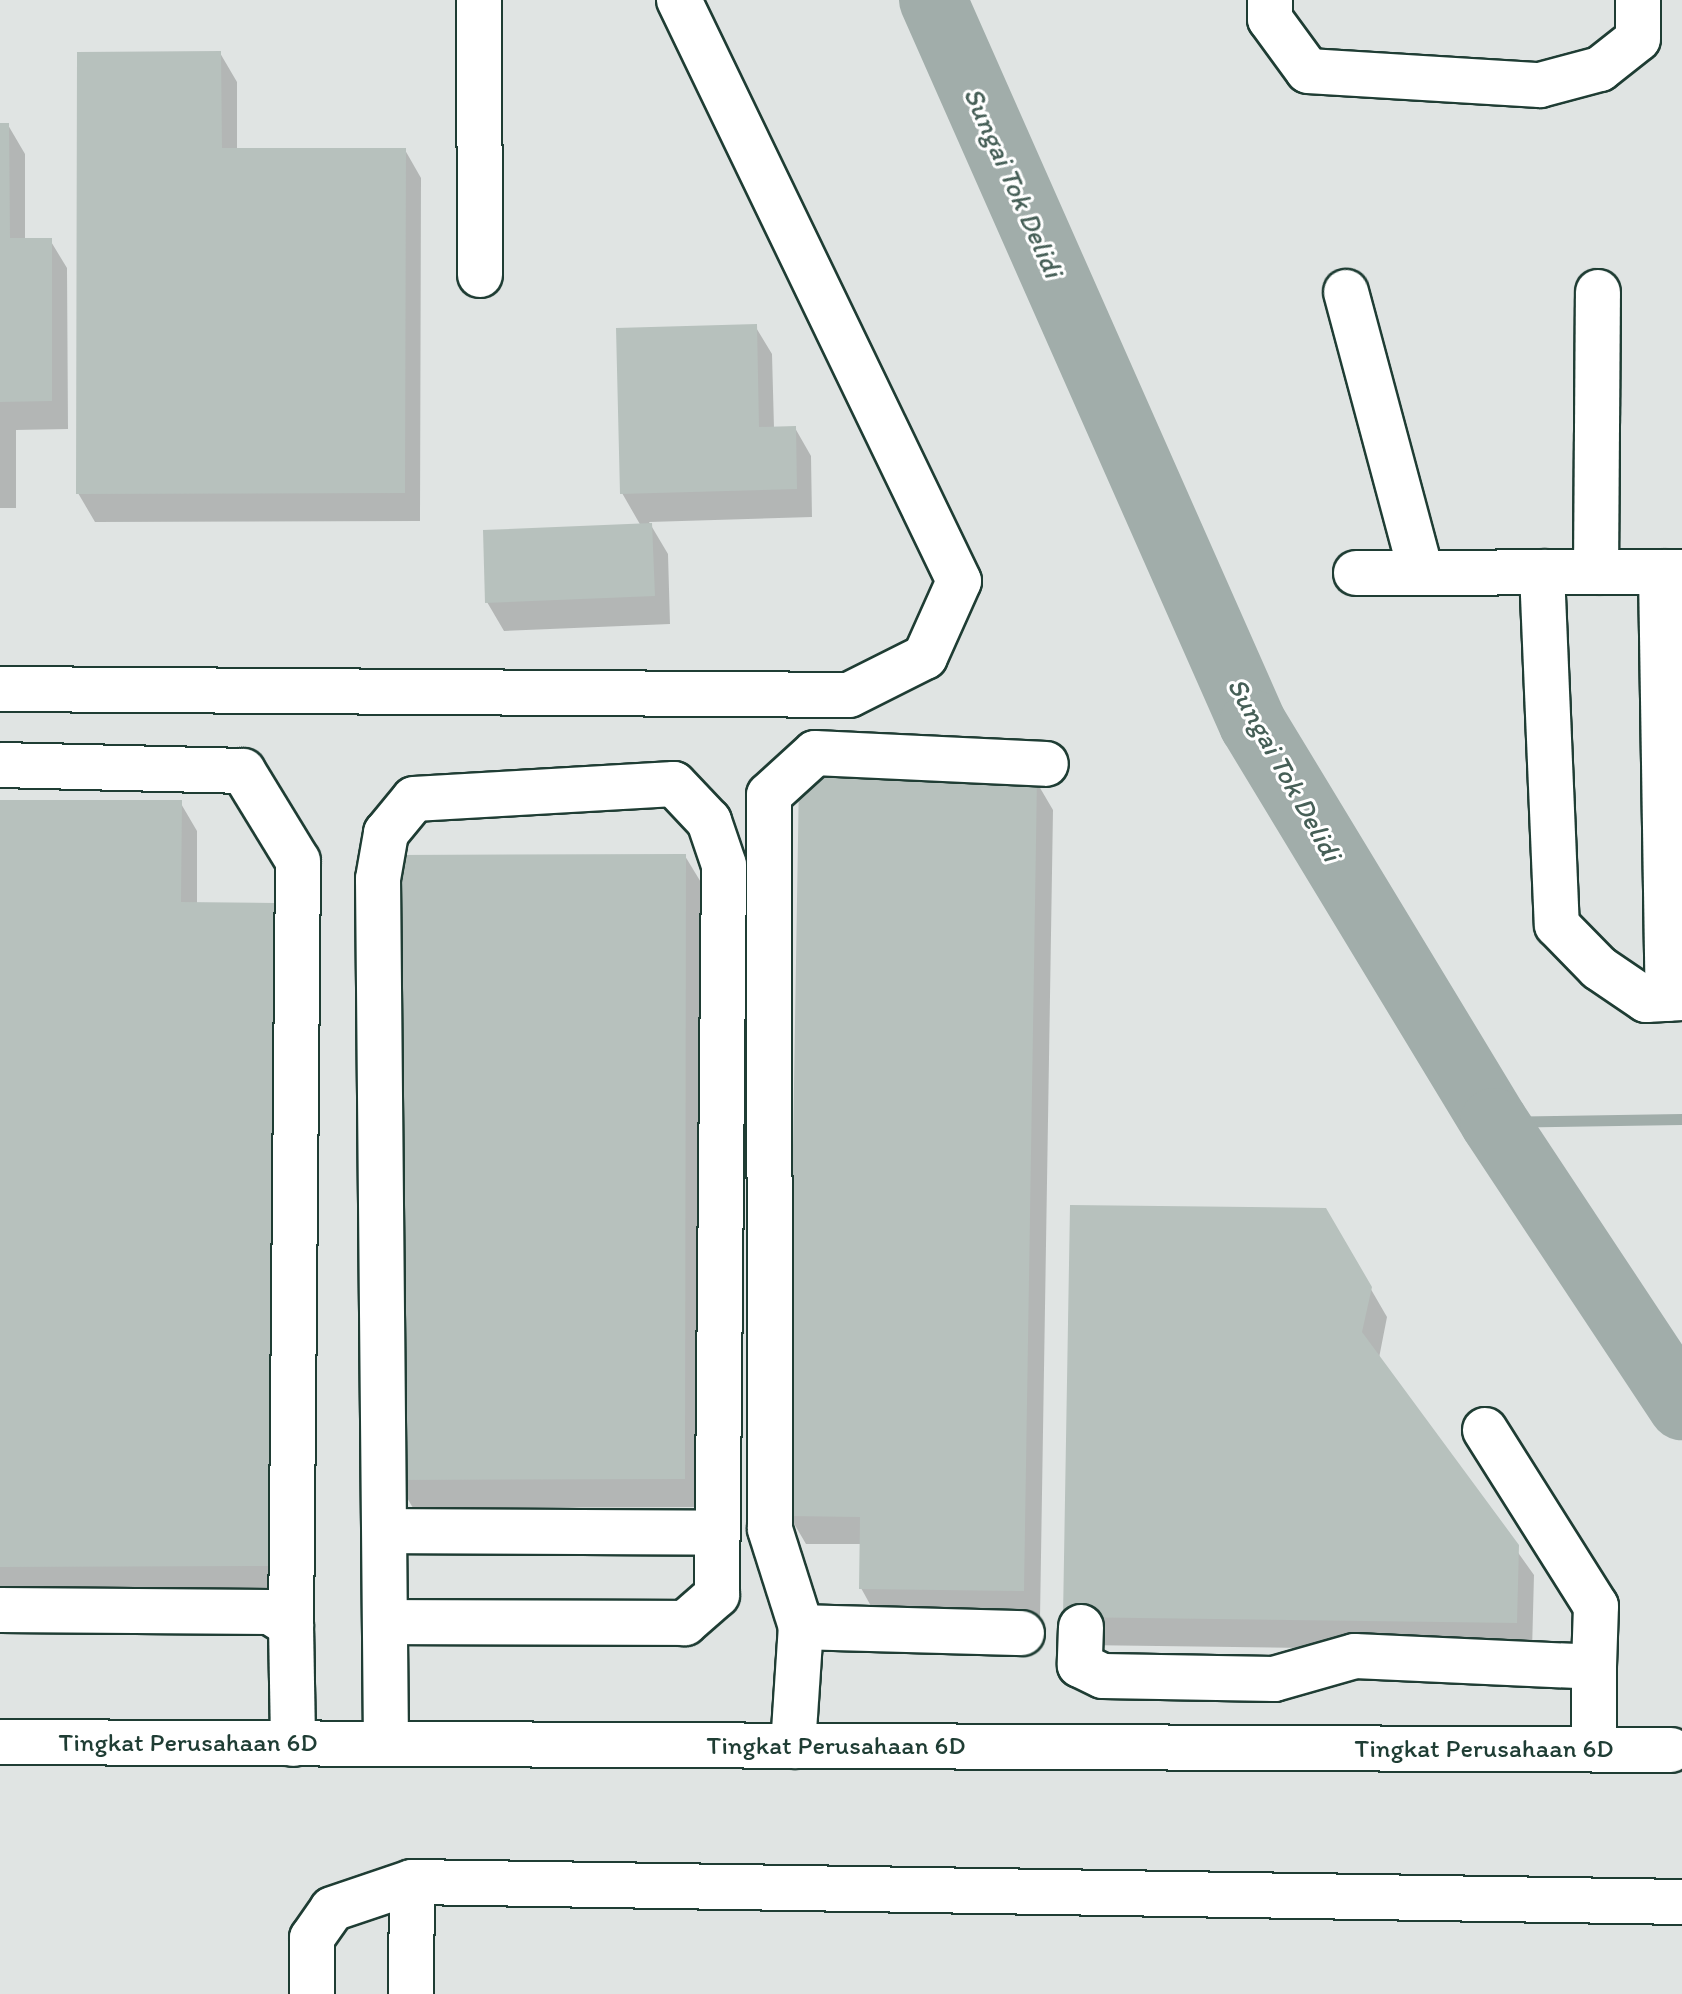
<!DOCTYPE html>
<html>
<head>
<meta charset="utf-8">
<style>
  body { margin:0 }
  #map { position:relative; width:1682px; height:1994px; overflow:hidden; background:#f2f3f3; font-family:Itim,sans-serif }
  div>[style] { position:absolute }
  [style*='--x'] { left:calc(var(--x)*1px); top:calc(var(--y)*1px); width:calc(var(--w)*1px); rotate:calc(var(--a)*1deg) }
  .built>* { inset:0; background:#e0e4e3 }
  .shadow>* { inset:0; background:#0003 }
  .stream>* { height:11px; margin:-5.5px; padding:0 5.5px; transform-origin:5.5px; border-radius:5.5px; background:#a1adaa }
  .river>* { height:68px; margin:-34px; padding:0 34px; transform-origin:34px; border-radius:34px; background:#a1adaa }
  .building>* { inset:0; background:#b7c1bd }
  .roads { filter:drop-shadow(2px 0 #1f3d34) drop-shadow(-2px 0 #1f3d34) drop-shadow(0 2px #1f3d34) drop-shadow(0 -2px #1f3d34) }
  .minor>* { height:44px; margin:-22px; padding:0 22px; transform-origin:22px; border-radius:22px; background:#fff }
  span { translate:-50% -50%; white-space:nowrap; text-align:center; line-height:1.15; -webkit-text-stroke:6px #fff; paint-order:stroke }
  .street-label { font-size:26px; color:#1f3d34 }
  .water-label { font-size:28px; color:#465f57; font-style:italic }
</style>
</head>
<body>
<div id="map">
  <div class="built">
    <i style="clip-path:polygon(0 0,1682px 0,1682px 1994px,0 1994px)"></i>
  </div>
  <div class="shadow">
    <i style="clip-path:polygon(220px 53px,237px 82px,237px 150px,405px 150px,421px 178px,420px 521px,95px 522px,78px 493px)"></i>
    <i style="clip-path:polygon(0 125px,8px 125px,25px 154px,25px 240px,50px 240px,67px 268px,68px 429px,16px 430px,16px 508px,0 508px)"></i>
    <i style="clip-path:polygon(755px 326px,772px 354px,774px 428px,795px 428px,811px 456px,812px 517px,649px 522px,668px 554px,670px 624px,504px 631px,487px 602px,641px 526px,622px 493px)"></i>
    <i style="clip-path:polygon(1036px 781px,1053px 810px,1040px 1619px,877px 1617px,861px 1588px,861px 1544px,806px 1544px,789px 1515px)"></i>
    <i style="clip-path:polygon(0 802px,180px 802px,197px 831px,197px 904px,274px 905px,290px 933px,288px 1594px,0 1595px)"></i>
    <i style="clip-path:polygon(685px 856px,702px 884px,700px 1507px,413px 1508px,396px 1479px)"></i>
    <i style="clip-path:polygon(1325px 1210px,1387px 1317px,1379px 1358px,1534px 1575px,1532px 1651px,1081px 1645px)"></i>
  </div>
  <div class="stream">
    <i style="--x:1494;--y:1122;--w:188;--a:-0.9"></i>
  </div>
  <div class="river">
    <i style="--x:933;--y:0;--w:792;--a:66.16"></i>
    <i style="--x:1253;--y:724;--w:465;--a:58.8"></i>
    <i style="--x:1494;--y:1122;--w:341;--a:56.5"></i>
  </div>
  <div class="building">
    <i style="clip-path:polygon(221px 51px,222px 148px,406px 148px,405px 493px,76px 494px,77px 52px)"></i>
    <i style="clip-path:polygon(0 123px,9px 123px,10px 238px,52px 238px,52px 401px,0 402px)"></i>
    <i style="clip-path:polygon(757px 324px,759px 427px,796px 426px,797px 489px,620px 494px,616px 328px)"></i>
    <i style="clip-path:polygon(652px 523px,655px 596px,485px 603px,483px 530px)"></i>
    <i style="clip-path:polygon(799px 777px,1037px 779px,1024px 1591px,859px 1589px,860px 1517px,787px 1516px)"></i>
    <i style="clip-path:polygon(0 800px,182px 800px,181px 902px,275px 903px,272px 1566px,0 1567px)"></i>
    <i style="clip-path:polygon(686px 854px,685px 1479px,394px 1480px,395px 855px)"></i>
    <i style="clip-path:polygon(1070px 1205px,1326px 1208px,1372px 1287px,1362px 1332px,1519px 1545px,1517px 1623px,1063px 1617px)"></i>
  </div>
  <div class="roads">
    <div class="minor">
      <i style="--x:479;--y:0;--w:275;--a:89.8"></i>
      <i style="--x:1270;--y:0;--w:19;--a:90"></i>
      <i style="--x:1270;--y:19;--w:64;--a:53.8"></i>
      <i style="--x:1308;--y:71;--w:232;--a:3.5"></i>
      <i style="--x:1540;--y:85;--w:62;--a:-14.9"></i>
      <i style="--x:1600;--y:69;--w:48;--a:-38.3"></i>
      <i style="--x:1638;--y:39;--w:39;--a:-90"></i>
      <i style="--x:1346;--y:292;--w:290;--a:75"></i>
      <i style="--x:1542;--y:572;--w:353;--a:87.6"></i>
      <i style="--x:1557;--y:925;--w:60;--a:45.7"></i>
      <i style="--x:1599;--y:968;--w:57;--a:34.2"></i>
      <i style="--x:1646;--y:1000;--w:36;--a:-3"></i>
      <i style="--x:1596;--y:572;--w:280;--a:-89.6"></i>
      <i style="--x:1661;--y:572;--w:427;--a:89.1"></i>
      <i style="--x:1356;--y:573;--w:326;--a:-0.2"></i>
      <i style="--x:0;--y:689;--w:849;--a:0.4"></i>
      <i style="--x:849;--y:695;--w:85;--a:-26.6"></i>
      <i style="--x:925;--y:657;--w:83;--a:-65.9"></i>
      <i style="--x:959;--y:581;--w:645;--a:-115.73"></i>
      <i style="--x:0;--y:765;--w:243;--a:1.4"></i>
      <i style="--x:243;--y:771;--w:105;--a:58.6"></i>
      <i style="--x:298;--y:861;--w:764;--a:90.52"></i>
      <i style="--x:1485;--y:1430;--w:208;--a:57.8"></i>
      <i style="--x:1596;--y:1606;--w:61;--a:91.9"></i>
      <i style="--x:389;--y:1531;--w:329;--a:0.3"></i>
      <i style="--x:0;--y:1610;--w:270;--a:0.4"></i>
      <i style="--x:270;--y:1612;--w:25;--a:32"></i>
      <i style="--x:291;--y:1625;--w:119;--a:89"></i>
      <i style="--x:801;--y:1627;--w:103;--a:-107.6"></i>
      <i style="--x:770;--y:1529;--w:734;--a:-90.08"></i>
      <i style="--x:769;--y:795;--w:62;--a:-42.4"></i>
      <i style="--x:815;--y:753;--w:231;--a:2.7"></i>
      <i style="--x:1081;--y:1627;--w:38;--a:92"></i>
      <i style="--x:1080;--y:1665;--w:25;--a:26"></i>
      <i style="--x:1103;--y:1676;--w:171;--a:1"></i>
      <i style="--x:1274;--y:1679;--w:84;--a:-15.9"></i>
      <i style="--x:1355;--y:1656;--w:239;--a:2.6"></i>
      <i style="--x:1594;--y:1667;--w:82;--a:90"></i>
      <i style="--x:0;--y:1742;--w:1671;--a:0.27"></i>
      <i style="--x:386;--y:1744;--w:865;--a:-90.53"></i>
      <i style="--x:378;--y:879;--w:47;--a:-80.1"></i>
      <i style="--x:386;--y:833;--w:44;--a:-50.5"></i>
      <i style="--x:414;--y:799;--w:260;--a:-3.3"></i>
      <i style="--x:674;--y:784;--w:51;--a:46.6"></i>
      <i style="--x:709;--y:821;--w:46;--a:71.2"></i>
      <i style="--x:724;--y:865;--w:730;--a:90.55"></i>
      <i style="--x:717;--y:1595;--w:43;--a:138.8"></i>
      <i style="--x:685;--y:1623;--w:298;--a:-179.8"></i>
      <i style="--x:793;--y:1746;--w:119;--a:-86.2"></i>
      <i style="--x:801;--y:1627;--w:221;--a:1.6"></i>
      <i style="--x:312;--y:1994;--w:56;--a:-90"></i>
      <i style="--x:312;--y:1938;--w:35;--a:-55"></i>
      <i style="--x:332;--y:1909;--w:84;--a:-18.6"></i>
      <i style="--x:412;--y:1882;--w:1270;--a:0.9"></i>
      <i style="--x:411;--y:1994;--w:112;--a:-89.5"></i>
    </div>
  </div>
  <div class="street-label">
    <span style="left:188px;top:1743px">Tingkat Perusahaan 6D</span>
    <span style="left:836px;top:1746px">Tingkat Perusahaan 6D</span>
    <span style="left:1484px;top:1749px">Tingkat Perusahaan 6D</span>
  </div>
  <div class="water-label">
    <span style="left:1014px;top:182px;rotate:66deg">Sungai Tok Delidi</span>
    <span style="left:1285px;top:769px;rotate:61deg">Sungai Tok Delidi</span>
  </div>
</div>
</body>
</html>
